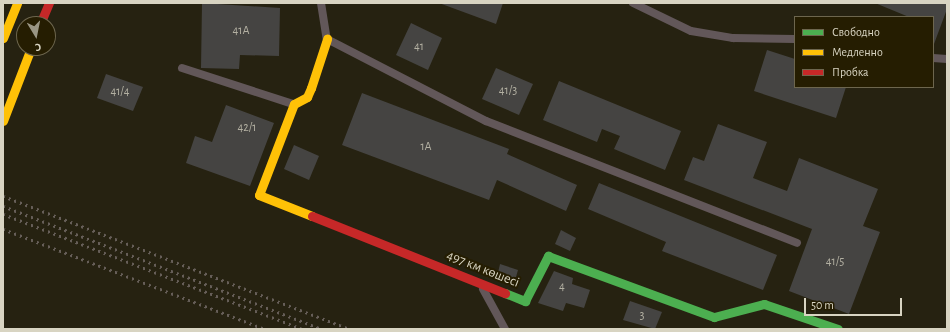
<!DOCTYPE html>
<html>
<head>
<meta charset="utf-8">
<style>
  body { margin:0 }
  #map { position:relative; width:950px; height:332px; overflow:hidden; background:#262211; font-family:"Alegreya Sans",sans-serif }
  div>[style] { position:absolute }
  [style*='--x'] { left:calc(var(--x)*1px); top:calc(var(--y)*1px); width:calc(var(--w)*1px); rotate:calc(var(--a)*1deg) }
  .building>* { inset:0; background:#454442 }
  .lane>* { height:8px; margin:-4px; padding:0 4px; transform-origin:4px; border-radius:4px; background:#625759 }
  .fast>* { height:9px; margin:-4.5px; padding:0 4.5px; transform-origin:4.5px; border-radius:4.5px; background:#4caf50 }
  .slow>* { height:9px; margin:-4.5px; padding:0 4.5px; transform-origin:4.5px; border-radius:4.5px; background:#ffc107 }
  .jam>* { height:9px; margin:-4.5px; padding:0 4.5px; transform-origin:4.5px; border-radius:4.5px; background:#c62828 }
  .rail>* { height:3px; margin-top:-1.5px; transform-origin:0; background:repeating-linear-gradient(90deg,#665e58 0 2px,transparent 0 6px) }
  span { translate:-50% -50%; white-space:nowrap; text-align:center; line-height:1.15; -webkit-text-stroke:4px #251d01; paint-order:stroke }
  .number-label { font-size:12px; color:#b3b0a2 }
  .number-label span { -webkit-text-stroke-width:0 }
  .street-label { font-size:14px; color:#d8d4c2 }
  .frame { position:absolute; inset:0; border:4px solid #d8d4c2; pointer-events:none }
  .legend { position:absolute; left:794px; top:16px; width:140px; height:72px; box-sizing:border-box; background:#251d01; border:1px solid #6d664e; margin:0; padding:5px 7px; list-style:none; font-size:12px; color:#d8d4c2 }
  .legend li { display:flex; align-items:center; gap:8px; height:20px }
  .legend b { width:20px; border:1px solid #6d664e }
  .north { position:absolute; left:16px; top:16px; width:40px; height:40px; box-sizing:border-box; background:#251d01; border:1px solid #6d664e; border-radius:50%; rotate:170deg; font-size:11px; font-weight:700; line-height:16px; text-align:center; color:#d8d4c2 }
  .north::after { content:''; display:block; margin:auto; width:14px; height:18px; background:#9a9684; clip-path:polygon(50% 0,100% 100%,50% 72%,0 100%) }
  .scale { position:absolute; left:804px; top:298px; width:98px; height:18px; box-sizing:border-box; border:2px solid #d8d4c2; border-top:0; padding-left:5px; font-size:12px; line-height:14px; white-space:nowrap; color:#d8d4c2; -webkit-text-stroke:3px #251d01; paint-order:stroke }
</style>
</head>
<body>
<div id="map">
  <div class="building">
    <i style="clip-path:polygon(202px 3px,280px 8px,279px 56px,240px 55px,239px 69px,201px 68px)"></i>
    <i style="clip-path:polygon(439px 3px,503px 3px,496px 24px)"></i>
    <i style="clip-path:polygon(875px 3px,947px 3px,947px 9px,934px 44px,933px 17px,909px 17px)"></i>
    <i style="clip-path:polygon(411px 23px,442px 38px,428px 70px,396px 55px)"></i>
    <i style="clip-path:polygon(767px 50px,795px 59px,795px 87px,846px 87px,836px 118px,754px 91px)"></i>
    <i style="clip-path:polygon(496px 68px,533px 84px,519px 115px,482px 99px)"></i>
    <i style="clip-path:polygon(106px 74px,143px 87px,133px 111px,97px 98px)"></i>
    <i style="clip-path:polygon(559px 81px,681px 131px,665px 170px,614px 149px,620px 136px,602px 129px,597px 142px,543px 120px)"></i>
    <i style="clip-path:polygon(362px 93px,509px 149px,507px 154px,577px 185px,566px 211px,497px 180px,489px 200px,342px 145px)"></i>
    <i style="clip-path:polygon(226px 105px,274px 123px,250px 186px,186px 163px,195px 136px,212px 142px)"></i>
    <i style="clip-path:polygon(718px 124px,767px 142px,753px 178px,787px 191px,799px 158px,878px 189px,863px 226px,880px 232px,849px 314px,789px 291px,812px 229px,684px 180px,693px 157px,704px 161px)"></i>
    <i style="clip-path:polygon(294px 145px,319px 156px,309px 180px,284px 169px)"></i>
    <i style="clip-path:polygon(599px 183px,777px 255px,763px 290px,662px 251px,666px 242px,588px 209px)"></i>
    <i style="clip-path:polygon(561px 230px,576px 238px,570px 251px,555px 244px)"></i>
    <i style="clip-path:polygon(500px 264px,518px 270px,514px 284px,497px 277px)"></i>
    <i style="clip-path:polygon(554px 271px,573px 278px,572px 284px,590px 290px,584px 308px,566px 303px,563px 311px,538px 303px)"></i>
    <i style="clip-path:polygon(630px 301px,662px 312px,655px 329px,623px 320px)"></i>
  </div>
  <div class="lane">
    <i style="--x:321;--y:3;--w:36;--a:81"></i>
    <i style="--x:327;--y:39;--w:179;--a:27.3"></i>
    <i style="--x:486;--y:121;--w:334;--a:21.4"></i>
    <i style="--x:633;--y:3;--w:64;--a:25.8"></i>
    <i style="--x:691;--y:31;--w:43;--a:9.5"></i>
    <i style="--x:733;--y:38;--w:62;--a:0.9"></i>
    <i style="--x:933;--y:58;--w:14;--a:4"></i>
    <i style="--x:182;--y:68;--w:117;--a:18"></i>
    <i style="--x:483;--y:289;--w:46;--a:61.2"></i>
  </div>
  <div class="fast">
    <i style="--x:505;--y:293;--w:22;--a:22"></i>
    <i style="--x:525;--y:301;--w:51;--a:-62.9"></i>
    <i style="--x:548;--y:256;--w:177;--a:20.2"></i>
    <i style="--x:714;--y:317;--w:52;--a:-14.6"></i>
    <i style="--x:764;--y:304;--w:78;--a:18.7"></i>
  </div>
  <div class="slow">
    <i style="--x:3;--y:38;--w:38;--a:-68"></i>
    <i style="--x:3;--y:121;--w:78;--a:-69"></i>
    <i style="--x:312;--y:216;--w:57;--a:-158.4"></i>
    <i style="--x:259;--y:195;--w:97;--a:-69"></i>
    <i style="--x:294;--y:104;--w:15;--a:-28"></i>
    <i style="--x:307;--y:97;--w:10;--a:-66"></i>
    <i style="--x:311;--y:88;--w:52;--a:-71.9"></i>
  </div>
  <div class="jam">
    <i style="--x:40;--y:24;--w:23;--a:-67"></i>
    <i style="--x:312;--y:216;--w:208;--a:21.8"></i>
  </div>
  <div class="rail">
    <i style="--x:3;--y:196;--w:371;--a:21"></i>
    <i style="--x:3;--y:206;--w:342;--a:21.1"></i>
    <i style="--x:3;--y:214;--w:321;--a:21"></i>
    <i style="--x:3;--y:229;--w:280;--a:20.9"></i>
  </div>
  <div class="number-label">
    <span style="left:241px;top:31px">41А</span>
    <span style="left:419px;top:47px">41</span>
    <span style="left:508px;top:91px">41/3</span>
    <span style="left:120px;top:92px">41/4</span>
    <span style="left:247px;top:128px">42/1</span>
    <span style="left:426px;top:147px">1А</span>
    <span style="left:835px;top:262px">41/5</span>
    <span style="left:562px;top:287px">4</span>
    <span style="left:642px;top:316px">3</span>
  </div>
  <div class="street-label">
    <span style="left:483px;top:269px;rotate:22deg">497 км көшесі</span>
  </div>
  <div class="frame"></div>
  <ul class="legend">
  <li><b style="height:5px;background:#4caf50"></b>Свободно</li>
  <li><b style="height:5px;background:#ffc107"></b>Медленно</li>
  <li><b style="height:5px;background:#c62828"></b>Пробка</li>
  </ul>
  <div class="north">С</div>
  <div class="scale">50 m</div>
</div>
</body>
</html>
